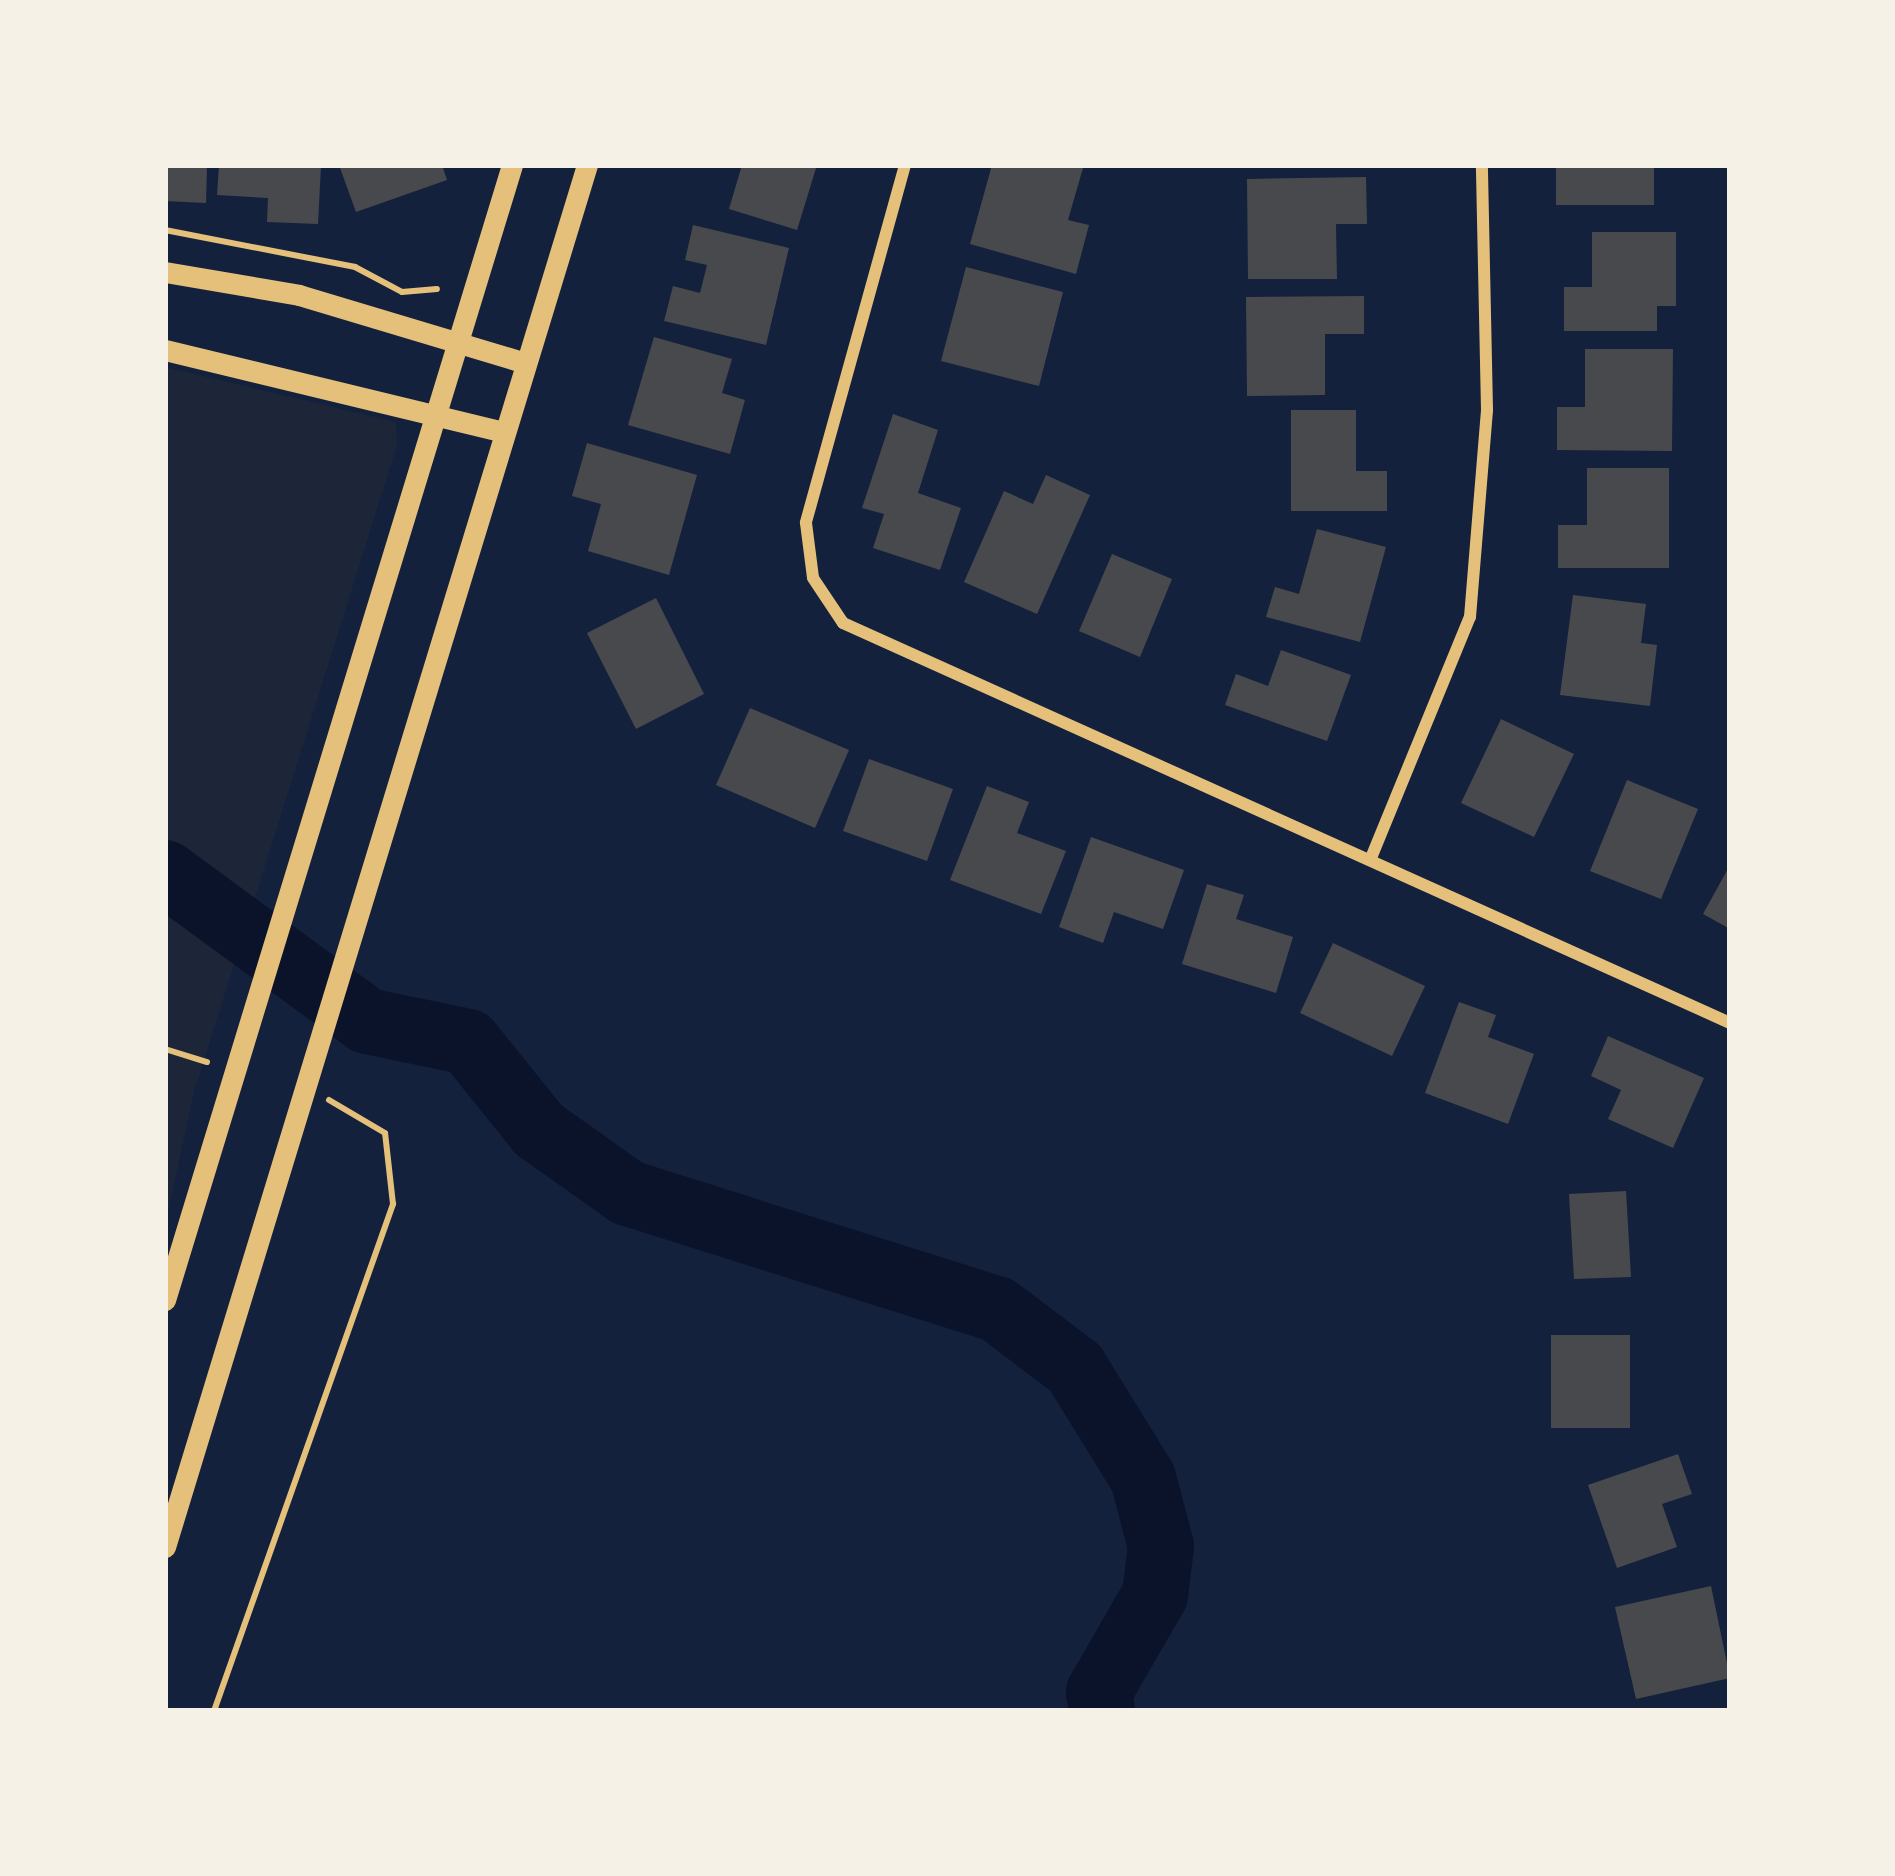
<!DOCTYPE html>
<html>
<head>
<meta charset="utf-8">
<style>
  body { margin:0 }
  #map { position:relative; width:1895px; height:1876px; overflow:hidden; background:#14213d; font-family:Manrope,sans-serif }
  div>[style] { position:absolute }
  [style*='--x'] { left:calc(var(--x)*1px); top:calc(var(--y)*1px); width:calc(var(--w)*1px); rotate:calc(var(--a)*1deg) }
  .green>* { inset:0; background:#1d2539 }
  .river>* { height:66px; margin:-33px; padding:0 33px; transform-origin:33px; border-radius:33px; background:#0b132b }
  .building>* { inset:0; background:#48494c }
  .path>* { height:6px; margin:-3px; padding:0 3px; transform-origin:3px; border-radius:3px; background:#e5c07b }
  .minor>* { height:12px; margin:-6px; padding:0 6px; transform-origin:6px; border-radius:6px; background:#e5c07b }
  .secondary>* { height:21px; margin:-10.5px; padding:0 10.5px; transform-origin:10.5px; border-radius:10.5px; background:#e5c07b }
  span { translate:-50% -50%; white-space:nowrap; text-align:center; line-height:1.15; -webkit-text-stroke:9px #f6f1e7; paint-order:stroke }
  .frame { position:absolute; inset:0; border:168px solid #f6f1e7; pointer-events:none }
</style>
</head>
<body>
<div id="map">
  <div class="green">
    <i style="clip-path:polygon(165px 367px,396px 422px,397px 445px,194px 1092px,165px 1226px)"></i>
  </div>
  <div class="river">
    <i style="--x:165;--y:873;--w:250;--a:36.2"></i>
    <i style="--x:367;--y:1021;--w:103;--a:11.7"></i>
    <i style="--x:468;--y:1042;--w:113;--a:51.1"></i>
    <i style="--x:539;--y:1130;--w:109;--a:35.3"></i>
    <i style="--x:628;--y:1193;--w:387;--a:17.5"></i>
    <i style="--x:997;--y:1309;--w:98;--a:37.1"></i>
    <i style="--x:1075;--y:1368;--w:129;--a:58.3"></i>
    <i style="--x:1143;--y:1478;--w:70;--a:75.2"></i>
    <i style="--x:1161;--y:1546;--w:49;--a:97"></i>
    <i style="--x:1155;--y:1595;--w:112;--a:120"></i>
    <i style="--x:1099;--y:1692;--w:19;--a:81"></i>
  </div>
  <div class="building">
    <i style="clip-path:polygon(165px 165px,207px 165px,206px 203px,165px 201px)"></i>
    <i style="clip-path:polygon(219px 165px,321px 166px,318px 224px,267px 222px,268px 198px,217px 195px)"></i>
    <i style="clip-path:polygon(339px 165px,442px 165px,447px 180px,356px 212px)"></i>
    <i style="clip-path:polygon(742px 165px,817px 165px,797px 230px,729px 209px)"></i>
    <i style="clip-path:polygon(992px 165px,1083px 168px,1068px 220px,1089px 225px,1076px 274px,970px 244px)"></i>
    <i style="clip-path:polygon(1556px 165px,1654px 165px,1654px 205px,1556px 205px)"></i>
    <i style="clip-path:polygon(1366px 177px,1367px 224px,1336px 224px,1337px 279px,1248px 279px,1247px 179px)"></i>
    <i style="clip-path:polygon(693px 225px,789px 248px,766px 345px,664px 321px,673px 286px,700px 293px,707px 265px,685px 260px)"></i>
    <i style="clip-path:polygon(1592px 232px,1676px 232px,1676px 306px,1657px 306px,1657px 331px,1564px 331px,1564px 287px,1592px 287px)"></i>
    <i style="clip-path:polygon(966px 267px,1063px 292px,1039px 386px,941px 361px)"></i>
    <i style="clip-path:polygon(1364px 296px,1364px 334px,1325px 334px,1325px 395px,1247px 396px,1246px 297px)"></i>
    <i style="clip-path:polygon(654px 337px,732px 359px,722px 393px,745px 400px,730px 454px,628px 425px)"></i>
    <i style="clip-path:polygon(1585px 349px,1673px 349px,1672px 451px,1557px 450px,1557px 407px,1585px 407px)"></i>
    <i style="clip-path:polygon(1291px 410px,1356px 410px,1356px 471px,1387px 471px,1387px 511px,1291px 511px)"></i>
    <i style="clip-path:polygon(893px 414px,938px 430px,918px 493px,961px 508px,940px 570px,873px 548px,884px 514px,862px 508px)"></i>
    <i style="clip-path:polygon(587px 443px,697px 475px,669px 575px,588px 551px,601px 504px,572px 496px)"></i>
    <i style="clip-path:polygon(1587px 468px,1669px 468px,1669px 568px,1558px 568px,1558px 525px,1587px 525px)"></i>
    <i style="clip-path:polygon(1046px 475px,1090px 495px,1037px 614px,964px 582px,1004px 491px,1033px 504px)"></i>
    <i style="clip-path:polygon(1317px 529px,1386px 547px,1360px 642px,1266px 617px,1275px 587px,1299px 594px)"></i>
    <i style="clip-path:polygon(1112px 554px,1172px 579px,1140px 657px,1079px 631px)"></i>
    <i style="clip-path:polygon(1573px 595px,1646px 604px,1641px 643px,1657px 645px,1650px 706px,1560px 695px)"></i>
    <i style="clip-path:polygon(656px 598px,704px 694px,636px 729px,587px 633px)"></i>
    <i style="clip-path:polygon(1281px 650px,1351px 675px,1327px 741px,1225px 705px,1236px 674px,1268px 686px)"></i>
    <i style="clip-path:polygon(750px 708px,849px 750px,815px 828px,716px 785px)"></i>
    <i style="clip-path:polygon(1501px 719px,1574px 754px,1534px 837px,1461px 803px)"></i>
    <i style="clip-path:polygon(869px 759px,953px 789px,927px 861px,843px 831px)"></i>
    <i style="clip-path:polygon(1627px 780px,1698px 809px,1661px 899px,1590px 871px)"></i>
    <i style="clip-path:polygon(987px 786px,1029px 802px,1017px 833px,1066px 851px,1041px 914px,950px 880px)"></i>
    <i style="clip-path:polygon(1091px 837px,1184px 870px,1163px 929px,1114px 912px,1103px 943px,1059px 927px)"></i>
    <i style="clip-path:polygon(1730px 865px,1730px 929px,1703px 914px)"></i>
    <i style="clip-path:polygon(1207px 884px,1244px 895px,1236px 919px,1293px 937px,1276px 993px,1182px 964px)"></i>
    <i style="clip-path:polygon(1333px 943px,1425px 986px,1392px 1056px,1300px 1013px)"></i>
    <i style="clip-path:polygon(1459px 1002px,1496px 1015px,1488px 1037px,1534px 1054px,1508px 1124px,1425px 1093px)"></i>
    <i style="clip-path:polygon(1608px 1036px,1704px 1078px,1673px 1148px,1608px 1119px,1621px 1090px,1591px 1076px)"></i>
    <i style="clip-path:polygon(1626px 1191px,1631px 1277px,1574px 1279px,1569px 1194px)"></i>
    <i style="clip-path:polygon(1551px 1335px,1630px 1335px,1630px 1428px,1551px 1428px)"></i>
    <i style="clip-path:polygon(1678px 1454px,1692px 1494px,1662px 1504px,1677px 1547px,1617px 1568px,1588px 1485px)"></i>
    <i style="clip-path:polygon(1711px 1586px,1730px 1678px,1636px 1699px,1615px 1607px)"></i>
  </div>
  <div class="path">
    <i style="--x:165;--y:230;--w:194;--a:11"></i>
    <i style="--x:355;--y:267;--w:53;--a:28"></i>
    <i style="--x:402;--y:292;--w:35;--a:-5"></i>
    <i style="--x:165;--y:1049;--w:44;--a:17.2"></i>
    <i style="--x:214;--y:1711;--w:538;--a:-70.55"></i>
    <i style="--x:393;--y:1204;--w:71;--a:-96.4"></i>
    <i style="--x:385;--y:1133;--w:65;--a:-149.5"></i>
  </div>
  <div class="minor">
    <i style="--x:905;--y:165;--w:371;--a:105.5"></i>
    <i style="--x:806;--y:523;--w:55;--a:82.7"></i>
    <i style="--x:813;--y:578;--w:54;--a:56.3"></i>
    <i style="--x:843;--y:623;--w:973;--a:24.27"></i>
    <i style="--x:1371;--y:858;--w:261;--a:-67.7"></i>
    <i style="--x:1470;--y:617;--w:208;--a:-85.3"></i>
    <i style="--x:1487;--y:410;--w:245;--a:-91.2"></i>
  </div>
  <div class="secondary">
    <i style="--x:165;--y:272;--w:136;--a:9.7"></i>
    <i style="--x:299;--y:295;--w:234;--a:16.7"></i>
    <i style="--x:165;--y:350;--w:346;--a:13.6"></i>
    <i style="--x:165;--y:1300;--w:1187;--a:-73"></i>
    <i style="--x:165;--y:1547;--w:1445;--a:-73.02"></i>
  </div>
  <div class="frame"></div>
</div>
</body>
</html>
